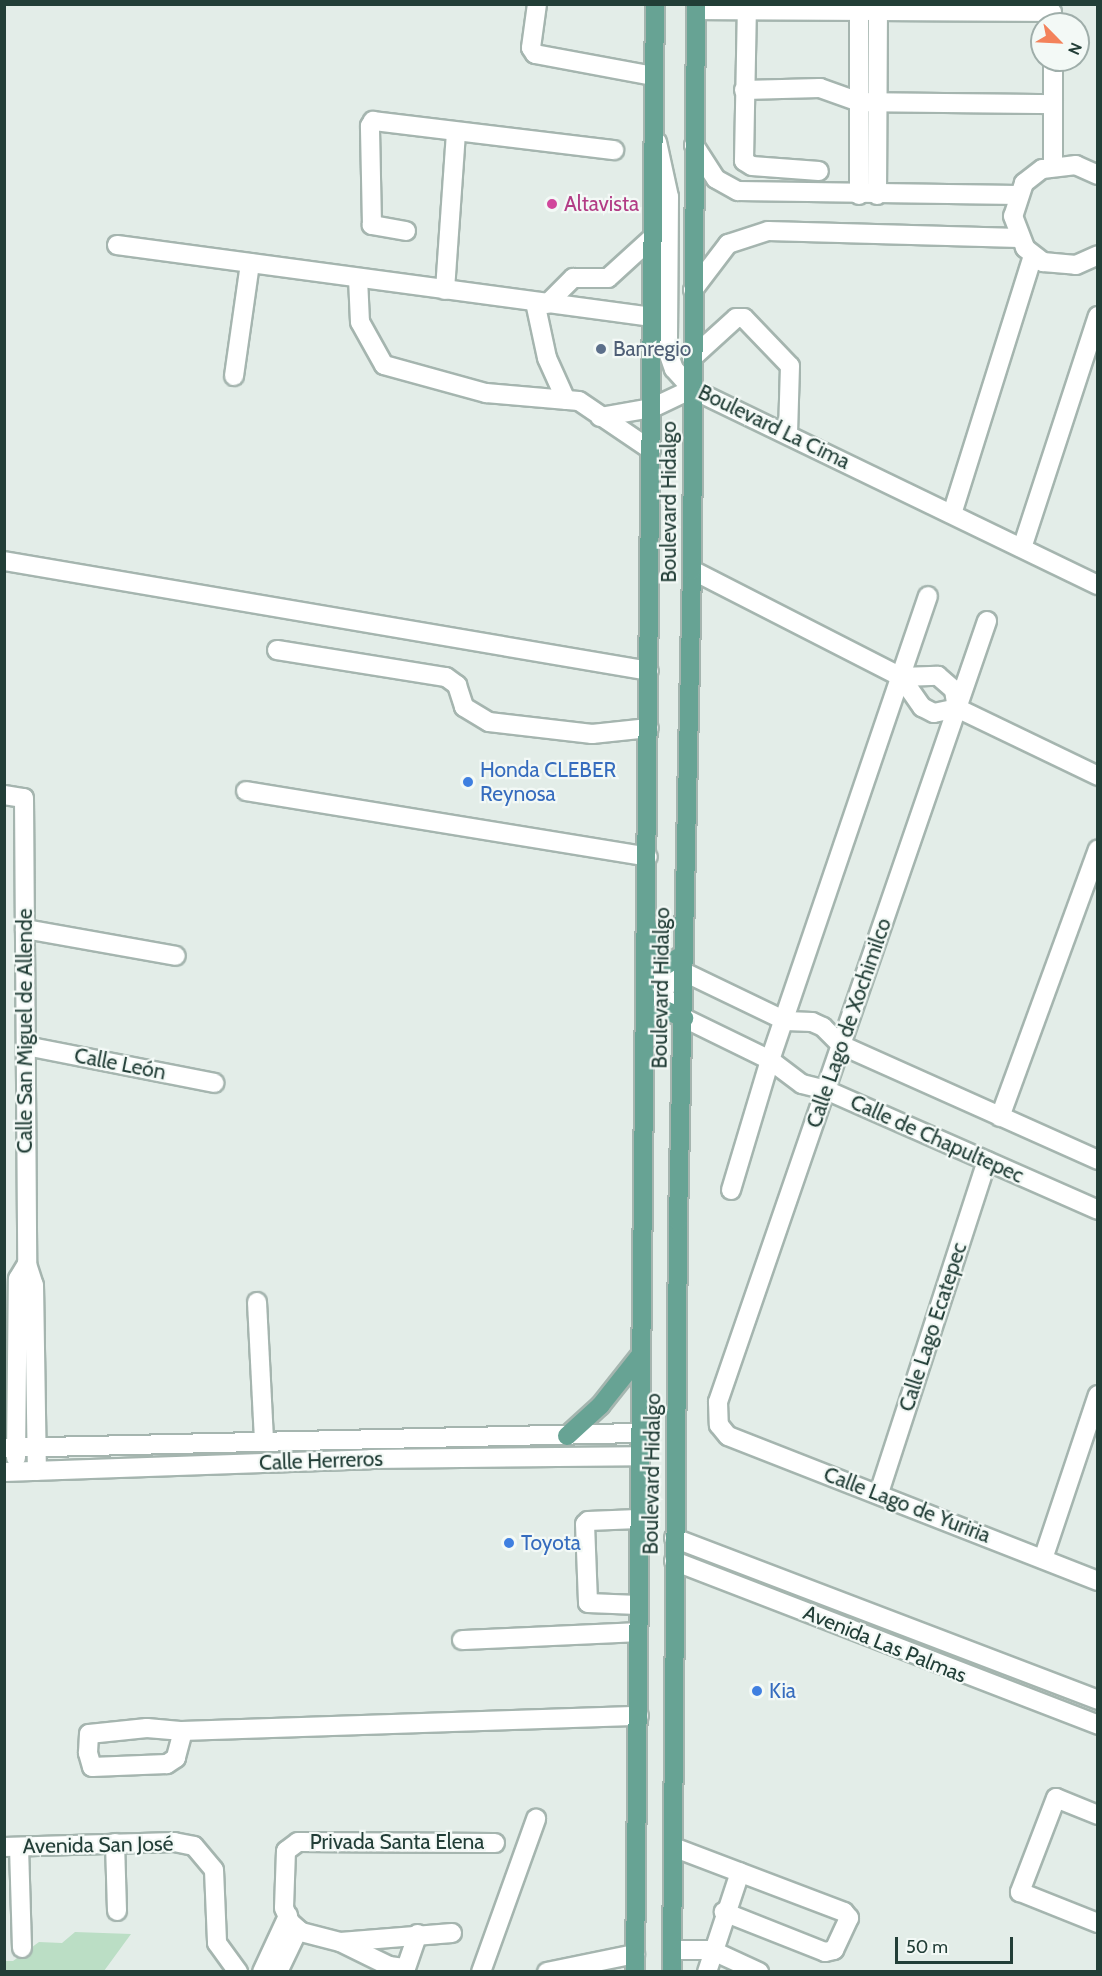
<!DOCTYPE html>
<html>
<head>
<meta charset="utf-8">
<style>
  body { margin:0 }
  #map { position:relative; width:1102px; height:1976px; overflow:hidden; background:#e3ede8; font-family:Cabin,sans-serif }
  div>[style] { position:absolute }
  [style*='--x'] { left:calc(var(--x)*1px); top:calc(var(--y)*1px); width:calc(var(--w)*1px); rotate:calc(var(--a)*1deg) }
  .green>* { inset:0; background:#bbdec5 }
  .roads { filter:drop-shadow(2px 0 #a5b5af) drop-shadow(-2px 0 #a5b5af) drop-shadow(0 2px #a5b5af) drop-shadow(0 -2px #a5b5af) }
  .minor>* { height:18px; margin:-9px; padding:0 9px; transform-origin:9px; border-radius:9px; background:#fff }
  .major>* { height:18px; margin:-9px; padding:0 9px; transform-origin:9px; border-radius:9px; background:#67a394 }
  .dots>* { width:16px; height:16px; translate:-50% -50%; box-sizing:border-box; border:3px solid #f3f9f6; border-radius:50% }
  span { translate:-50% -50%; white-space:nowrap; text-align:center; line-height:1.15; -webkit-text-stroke:4.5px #f3f9f6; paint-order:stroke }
  .hotel-label { font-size:21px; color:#b23c85 }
  .left { translate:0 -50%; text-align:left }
  .service-label { font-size:21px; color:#4e5e75 }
  .street-label { font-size:21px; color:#223e37 }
  .shop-label { font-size:21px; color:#366cbe }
  .frame { position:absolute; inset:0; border:6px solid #223e37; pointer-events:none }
  .north { position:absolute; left:1030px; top:12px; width:60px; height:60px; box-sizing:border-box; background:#f3f9f6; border:2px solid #9faeaa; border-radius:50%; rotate:114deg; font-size:16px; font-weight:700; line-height:24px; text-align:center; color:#223e37 }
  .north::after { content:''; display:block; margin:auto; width:21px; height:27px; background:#f3825b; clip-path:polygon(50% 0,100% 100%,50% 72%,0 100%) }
  .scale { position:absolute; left:895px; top:1937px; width:118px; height:27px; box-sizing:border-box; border:3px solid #223e37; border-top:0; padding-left:8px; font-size:18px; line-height:21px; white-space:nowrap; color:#223e37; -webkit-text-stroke:4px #f3f9f6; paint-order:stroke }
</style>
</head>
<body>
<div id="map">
  <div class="green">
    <i style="clip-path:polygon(75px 1932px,131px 1934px,104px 1971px,5px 1971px,4px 1961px,13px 1961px,39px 1942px,62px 1943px)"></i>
  </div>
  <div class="roads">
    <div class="minor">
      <i style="--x:537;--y:4;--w:44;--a:97.8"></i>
      <i style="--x:531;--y:48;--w:7;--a:56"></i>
      <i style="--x:535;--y:54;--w:121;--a:10.5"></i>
      <i style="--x:747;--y:4;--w:157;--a:91.1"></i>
      <i style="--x:744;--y:161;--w:9;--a:32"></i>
      <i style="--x:752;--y:166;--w:67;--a:4.3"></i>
      <i style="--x:696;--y:10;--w:356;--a:0.3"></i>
      <i style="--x:1053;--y:60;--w:105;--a:90"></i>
      <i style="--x:744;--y:90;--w:76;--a:-1.5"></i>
      <i style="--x:820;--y:88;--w:41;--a:19.7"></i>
      <i style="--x:859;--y:102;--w:194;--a:0.6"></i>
      <i style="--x:657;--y:142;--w:56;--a:77.7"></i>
      <i style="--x:669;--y:197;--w:155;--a:90.4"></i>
      <i style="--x:668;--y:352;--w:18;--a:71"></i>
      <i style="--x:674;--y:369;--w:27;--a:48"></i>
      <i style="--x:692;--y:389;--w:451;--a:25.8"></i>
      <i style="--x:694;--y:145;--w:40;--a:57.1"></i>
      <i style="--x:716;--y:179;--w:25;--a:29"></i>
      <i style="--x:738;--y:191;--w:280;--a:0.8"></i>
      <i style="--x:1098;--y:175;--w:24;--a:-156"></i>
      <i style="--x:1076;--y:165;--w:34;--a:173"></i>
      <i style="--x:1042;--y:169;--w:23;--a:142"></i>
      <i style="--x:1024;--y:183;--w:35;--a:108"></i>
      <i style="--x:1013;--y:216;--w:34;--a:69"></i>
      <i style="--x:1025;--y:248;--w:23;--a:38"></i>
      <i style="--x:1043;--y:262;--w:33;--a:5"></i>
      <i style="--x:1076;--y:265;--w:24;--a:-24"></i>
      <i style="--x:859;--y:195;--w:191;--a:-90"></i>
      <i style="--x:877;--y:195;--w:191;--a:-89.7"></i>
      <i style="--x:406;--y:231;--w:35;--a:-170"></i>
      <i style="--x:372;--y:225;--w:99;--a:-91.2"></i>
      <i style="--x:370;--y:126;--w:6;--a:-59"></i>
      <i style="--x:373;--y:121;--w:243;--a:6.9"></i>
      <i style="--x:117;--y:245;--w:540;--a:7.66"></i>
      <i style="--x:358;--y:278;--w:44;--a:87.4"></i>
      <i style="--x:360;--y:322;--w:49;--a:60.8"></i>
      <i style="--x:384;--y:365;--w:106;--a:15.4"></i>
      <i style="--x:486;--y:393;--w:93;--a:4.9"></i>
      <i style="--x:579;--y:401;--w:87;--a:34.2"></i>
      <i style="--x:445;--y:290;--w:158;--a:-86"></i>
      <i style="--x:693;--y:290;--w:58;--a:-52.7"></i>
      <i style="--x:728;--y:244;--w:42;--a:-18"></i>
      <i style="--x:768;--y:231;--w:251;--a:1.6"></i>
      <i style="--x:535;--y:302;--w:57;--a:77.9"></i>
      <i style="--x:547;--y:358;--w:46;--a:65.7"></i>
      <i style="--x:547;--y:304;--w:37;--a:-45"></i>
      <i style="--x:573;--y:278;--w:35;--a:0"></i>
      <i style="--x:608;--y:278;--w:61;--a:-42.3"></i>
      <i style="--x:692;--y:358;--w:59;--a:-42.3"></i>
      <i style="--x:736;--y:318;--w:8;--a:0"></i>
      <i style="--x:744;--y:318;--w:66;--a:46.2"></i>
      <i style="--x:790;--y:366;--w:68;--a:91.7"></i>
      <i style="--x:234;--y:376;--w:114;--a:-81.9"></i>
      <i style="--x:600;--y:417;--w:53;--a:-9.8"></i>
      <i style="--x:652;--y:408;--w:44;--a:-25.4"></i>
      <i style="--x:952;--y:514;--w:270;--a:-72.6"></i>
      <i style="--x:1022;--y:548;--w:244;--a:-71.9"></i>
      <i style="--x:4;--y:561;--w:654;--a:9.68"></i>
      <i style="--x:692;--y:570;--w:235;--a:27.1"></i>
      <i style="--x:901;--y:677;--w:37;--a:-2"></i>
      <i style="--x:938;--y:676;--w:21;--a:41"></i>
      <i style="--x:954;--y:690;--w:18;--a:81"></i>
      <i style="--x:987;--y:621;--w:826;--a:109.01"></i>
      <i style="--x:718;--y:1402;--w:23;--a:88"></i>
      <i style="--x:719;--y:1425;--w:14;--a:51"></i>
      <i style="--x:728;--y:1436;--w:397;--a:21.4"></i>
      <i style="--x:277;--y:650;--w:171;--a:9.1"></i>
      <i style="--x:446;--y:677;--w:14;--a:36"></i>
      <i style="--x:457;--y:685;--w:23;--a:72"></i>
      <i style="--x:464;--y:707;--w:29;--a:31"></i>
      <i style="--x:489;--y:722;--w:104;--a:6.6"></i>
      <i style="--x:592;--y:734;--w:57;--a:-6"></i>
      <i style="--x:901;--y:677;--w:37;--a:55"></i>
      <i style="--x:922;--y:707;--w:13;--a:27"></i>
      <i style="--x:934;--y:713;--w:24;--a:-12"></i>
      <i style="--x:957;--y:708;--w:157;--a:25.7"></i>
      <i style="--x:246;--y:791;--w:407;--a:9.3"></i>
      <i style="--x:4;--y:795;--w:20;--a:9"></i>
      <i style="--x:24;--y:798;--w:466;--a:89.6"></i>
      <i style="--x:27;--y:1264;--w:22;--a:72"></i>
      <i style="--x:34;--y:1285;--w:186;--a:89.1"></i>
      <i style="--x:25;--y:929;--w:153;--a:10.1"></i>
      <i style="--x:650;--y:938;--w:54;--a:79.3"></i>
      <i style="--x:660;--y:991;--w:36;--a:48"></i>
      <i style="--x:684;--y:1018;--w:96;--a:26"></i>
      <i style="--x:770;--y:1060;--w:40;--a:37"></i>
      <i style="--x:802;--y:1084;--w:25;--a:14"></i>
      <i style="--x:826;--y:1090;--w:297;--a:23.8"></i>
      <i style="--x:656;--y:1000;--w:10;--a:-66"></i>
      <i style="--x:660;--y:991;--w:31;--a:-38"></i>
      <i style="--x:684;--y:972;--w:113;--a:25.7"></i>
      <i style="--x:786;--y:1021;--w:26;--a:2"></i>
      <i style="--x:812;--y:1022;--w:12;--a:24"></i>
      <i style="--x:823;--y:1027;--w:25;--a:45"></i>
      <i style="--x:841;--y:1045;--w:282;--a:24.1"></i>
      <i style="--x:26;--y:1046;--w:192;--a:11.1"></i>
      <i style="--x:1000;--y:1117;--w:285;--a:-69.9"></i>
      <i style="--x:731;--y:1190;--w:136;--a:-73.3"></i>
      <i style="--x:770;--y:1060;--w:490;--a:-71.2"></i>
      <i style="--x:257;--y:1302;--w:138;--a:87.1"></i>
      <i style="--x:4;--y:1448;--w:634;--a:-1.36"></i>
      <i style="--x:16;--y:1458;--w:179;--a:-89.4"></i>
      <i style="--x:18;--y:1279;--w:17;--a:-59"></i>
      <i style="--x:4;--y:1472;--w:367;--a:-2"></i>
      <i style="--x:371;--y:1459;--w:267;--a:-0.6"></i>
      <i style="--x:879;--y:1493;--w:349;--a:-72"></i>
      <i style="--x:638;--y:1519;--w:50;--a:177.7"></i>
      <i style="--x:588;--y:1521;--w:4;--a:135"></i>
      <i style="--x:585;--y:1524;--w:79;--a:87.8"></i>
      <i style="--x:588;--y:1603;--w:50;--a:2.3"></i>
      <i style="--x:674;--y:1538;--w:454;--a:20.9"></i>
      <i style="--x:1043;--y:1559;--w:173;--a:-71.5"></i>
      <i style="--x:674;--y:1561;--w:455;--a:21.1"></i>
      <i style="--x:462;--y:1640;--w:175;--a:-2.6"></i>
      <i style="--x:183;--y:1731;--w:28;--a:105"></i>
      <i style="--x:176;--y:1758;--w:11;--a:146"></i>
      <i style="--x:167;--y:1764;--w:75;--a:177.7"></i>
      <i style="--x:92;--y:1767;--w:15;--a:-106"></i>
      <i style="--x:88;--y:1753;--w:19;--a:-87"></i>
      <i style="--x:89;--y:1734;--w:58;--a:-5.9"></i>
      <i style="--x:147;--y:1728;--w:36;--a:5"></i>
      <i style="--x:183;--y:1731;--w:456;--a:-1.9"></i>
      <i style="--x:1098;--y:1815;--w:45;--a:-158"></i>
      <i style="--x:1056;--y:1798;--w:101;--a:111"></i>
      <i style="--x:1020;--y:1892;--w:84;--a:21.7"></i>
      <i style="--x:115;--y:1843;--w:68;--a:88.3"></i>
      <i style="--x:4;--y:1847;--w:170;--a:-1.7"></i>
      <i style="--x:174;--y:1842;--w:20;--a:11"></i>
      <i style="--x:194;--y:1846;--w:31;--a:50"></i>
      <i style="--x:214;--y:1870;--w:73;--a:87.6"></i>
      <i style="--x:217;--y:1943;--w:36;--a:54"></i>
      <i style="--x:19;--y:1847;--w:101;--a:88.3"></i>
      <i style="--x:673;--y:1847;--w:183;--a:20.8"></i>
      <i style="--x:844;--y:1912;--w:8;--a:50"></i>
      <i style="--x:849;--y:1918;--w:35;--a:115"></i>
      <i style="--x:834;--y:1950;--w:9;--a:167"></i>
      <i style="--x:825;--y:1952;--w:109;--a:-158.4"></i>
      <i style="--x:452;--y:1933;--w:112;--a:175.4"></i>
      <i style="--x:340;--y:1942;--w:40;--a:-165.6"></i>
      <i style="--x:301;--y:1932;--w:15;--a:-138"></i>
      <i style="--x:290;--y:1922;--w:15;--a:-113"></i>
      <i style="--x:284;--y:1908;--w:57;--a:-88"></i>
      <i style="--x:286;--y:1851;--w:15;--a:-37"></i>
      <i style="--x:298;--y:1842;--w:197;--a:0.3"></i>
      <i style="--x:340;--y:1942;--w:55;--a:26.1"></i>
      <i style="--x:389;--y:1966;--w:17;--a:7"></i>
      <i style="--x:406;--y:1968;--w:36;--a:-71"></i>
      <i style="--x:672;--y:1950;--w:39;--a:0"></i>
      <i style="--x:711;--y:1950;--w:53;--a:24.6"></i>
      <i style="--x:262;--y:1972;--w:62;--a:-65.1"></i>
      <i style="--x:278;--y:1972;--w:47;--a:-64.5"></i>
      <i style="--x:481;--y:1972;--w:163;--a:-70.2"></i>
      <i style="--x:547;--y:1972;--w:90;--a:-11.6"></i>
      <i style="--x:707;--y:1972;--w:105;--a:-71.7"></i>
    </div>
    <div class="major">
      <i style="--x:649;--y:929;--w:40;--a:65"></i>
      <i style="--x:666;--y:965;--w:21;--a:-31"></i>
      <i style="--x:646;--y:1021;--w:22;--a:-30"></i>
      <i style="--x:665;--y:1010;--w:21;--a:23"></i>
      <i style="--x:567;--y:1436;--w:45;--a:-42.3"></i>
      <i style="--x:600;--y:1406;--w:63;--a:-51.5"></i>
      <i style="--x:635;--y:1972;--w:1968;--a:-89.42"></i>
      <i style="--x:672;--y:1972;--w:751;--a:-89.54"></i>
      <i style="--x:678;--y:1221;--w:651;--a:-88.77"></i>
      <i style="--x:692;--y:570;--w:566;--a:-89.6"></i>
    </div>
  </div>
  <div class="dots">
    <i style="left:552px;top:204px;background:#d1479c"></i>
    <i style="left:601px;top:349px;background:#5c6f8a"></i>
    <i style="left:468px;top:782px;background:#3f7fe0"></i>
    <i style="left:509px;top:1543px;background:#3f7fe0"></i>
    <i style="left:757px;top:1691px;background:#3f7fe0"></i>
  </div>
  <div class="hotel-label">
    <span class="left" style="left:564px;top:204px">Altavista</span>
  </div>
  <div class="service-label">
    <span class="left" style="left:613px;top:349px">Banregio</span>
  </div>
  <div class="street-label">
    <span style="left:774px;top:427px;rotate:26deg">Boulevard La Cima</span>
    <span style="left:669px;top:502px;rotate:-90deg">Boulevard Hidalgo</span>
    <span style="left:661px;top:988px;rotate:-89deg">Boulevard Hidalgo</span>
    <span style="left:849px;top:1023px;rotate:-71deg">Calle Lago de Xochimilco</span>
    <span style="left:25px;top:1031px;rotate:-90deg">Calle San Miguel de Allende</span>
    <span style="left:120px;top:1064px;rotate:11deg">Calle León</span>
    <span style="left:937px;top:1139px;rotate:24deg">Calle de Chapultepec</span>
    <span style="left:933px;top:1327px;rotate:-72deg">Calle Lago Ecatepec</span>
    <span style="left:321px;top:1461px;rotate:-2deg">Calle Herreros</span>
    <span style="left:652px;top:1474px;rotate:-89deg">Boulevard Hidalgo</span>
    <span style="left:907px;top:1505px;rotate:21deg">Calle Lago de Yuriria</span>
    <span style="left:885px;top:1644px;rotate:22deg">Avenida Las Palmas</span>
    <span style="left:397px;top:1842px">Privada Santa Elena</span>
    <span style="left:98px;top:1845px;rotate:-1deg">Avenida San José</span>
  </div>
  <div class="shop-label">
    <span class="left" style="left:480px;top:782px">Honda CLEBER<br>Reynosa</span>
    <span class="left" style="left:521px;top:1543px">Toyota</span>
    <span class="left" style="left:769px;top:1691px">Kia</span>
  </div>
  <div class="frame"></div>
  <div class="north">N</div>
  <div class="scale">50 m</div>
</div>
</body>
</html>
